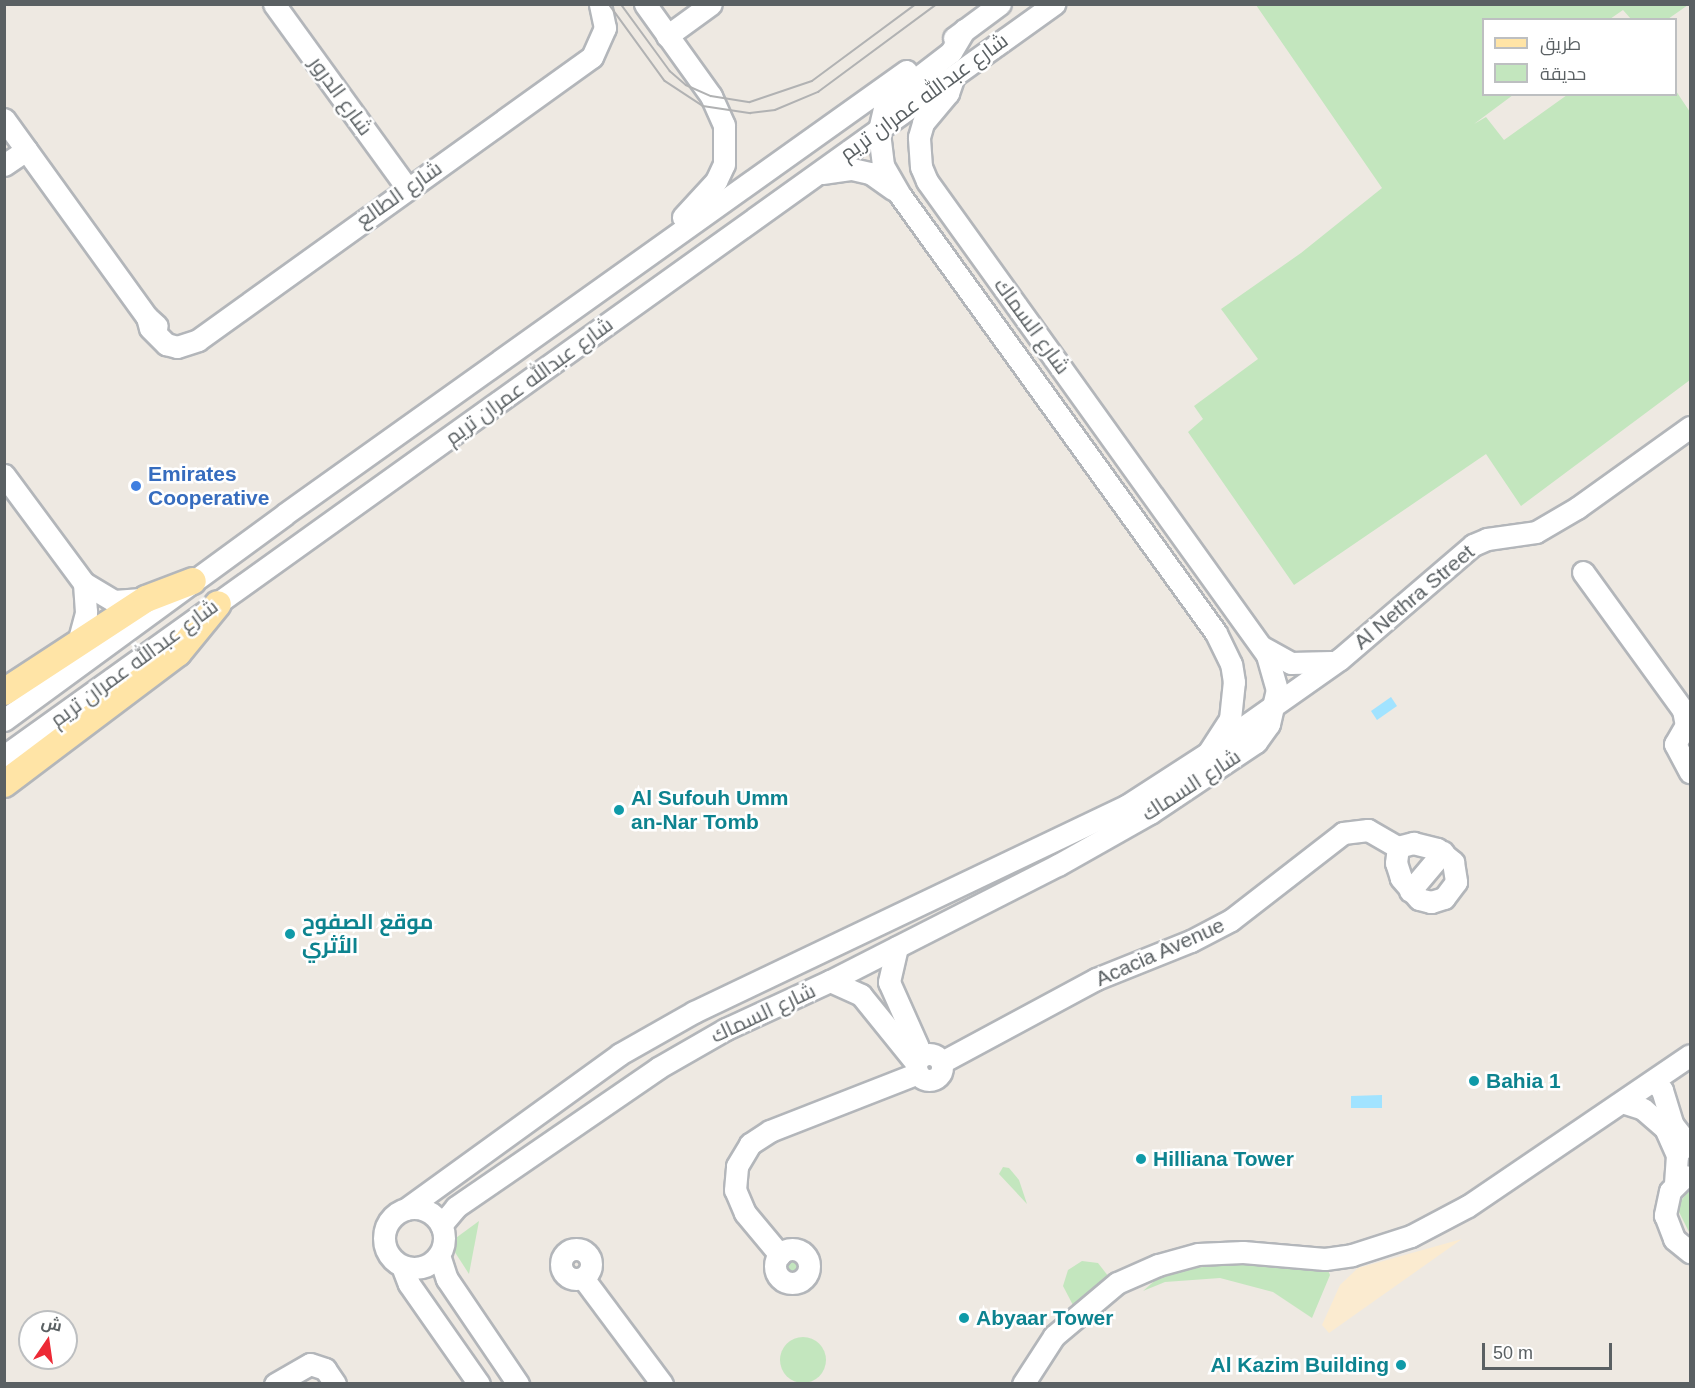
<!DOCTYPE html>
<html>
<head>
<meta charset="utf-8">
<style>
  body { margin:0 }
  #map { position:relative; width:1695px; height:1388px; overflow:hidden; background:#eee9e2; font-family:Arial,Cairo,sans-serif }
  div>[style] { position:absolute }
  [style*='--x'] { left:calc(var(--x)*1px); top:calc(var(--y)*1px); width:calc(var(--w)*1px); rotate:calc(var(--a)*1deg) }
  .green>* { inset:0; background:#c3e6be }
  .round { border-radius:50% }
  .sand>* { inset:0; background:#fbebd0 }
  .water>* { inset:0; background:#a1e3ff }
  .roads { filter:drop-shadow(2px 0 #b3b6ba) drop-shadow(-2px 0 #b3b6ba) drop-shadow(0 2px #b3b6ba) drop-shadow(0 -2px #b3b6ba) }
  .minor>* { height:21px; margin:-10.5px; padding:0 10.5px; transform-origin:10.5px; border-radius:10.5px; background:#fff }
  .minor>.ring { margin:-10.5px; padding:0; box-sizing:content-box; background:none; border:21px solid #fff; border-radius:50% }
  .major>* { height:26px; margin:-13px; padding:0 13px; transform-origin:13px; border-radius:13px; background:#ffe4a6 }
  .tram>* { height:1.5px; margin:-0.75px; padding:0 0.75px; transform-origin:0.75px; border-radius:0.75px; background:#b1b2b3 }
  .dots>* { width:16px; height:16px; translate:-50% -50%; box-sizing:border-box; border:3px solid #fff; border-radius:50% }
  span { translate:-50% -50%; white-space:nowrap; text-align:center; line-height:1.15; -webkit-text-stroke:5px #fff; paint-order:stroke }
  .street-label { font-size:21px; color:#5a6063 }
  .shop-label { font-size:21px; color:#366cbe; font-weight:700 }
  .left { translate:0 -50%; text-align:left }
  .culture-label { font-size:21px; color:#0d838f; font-weight:700 }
  .right { translate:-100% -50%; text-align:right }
  .frame { position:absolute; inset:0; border:6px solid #5a6063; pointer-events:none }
  .legend { position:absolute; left:1482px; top:18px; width:195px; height:78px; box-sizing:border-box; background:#fff; border:2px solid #bdbfc1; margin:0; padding:8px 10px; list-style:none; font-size:18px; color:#5a6063 }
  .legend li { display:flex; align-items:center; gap:12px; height:30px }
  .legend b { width:30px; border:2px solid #bdbfc1 }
  .north { position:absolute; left:18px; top:1310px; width:60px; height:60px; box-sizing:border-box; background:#fff; border:2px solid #bdbfc1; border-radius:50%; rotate:13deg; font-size:16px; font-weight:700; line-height:24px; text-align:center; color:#5a6063 }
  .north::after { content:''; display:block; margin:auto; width:21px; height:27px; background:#ed2935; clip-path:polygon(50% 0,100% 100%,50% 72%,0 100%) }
  .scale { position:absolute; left:1482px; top:1343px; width:130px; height:27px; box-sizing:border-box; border:3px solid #5a6063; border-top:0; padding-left:8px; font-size:18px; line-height:21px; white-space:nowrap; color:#5a6063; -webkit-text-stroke:4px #fff; paint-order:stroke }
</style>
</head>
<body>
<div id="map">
  <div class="green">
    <i style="clip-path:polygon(1256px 5px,1688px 5px,1668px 19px,1631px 19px,1623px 10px,1610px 19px,1484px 20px,1484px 94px,1513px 95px,1474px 124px,1486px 117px,1504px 140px,1567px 95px,1676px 94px,1676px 91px,1690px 112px,1690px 380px,1521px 506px,1486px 454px,1294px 585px,1188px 432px,1203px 419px,1194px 406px,1258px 359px,1221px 309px,1301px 253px,1382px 188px)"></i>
    <i style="clip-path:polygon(1003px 1167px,1009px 1168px,1019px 1180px,1027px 1204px,999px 1174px)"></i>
    <i style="clip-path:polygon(1690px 1189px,1690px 1234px,1679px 1212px,1681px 1201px)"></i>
    <i style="clip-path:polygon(479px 1221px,469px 1274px,449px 1243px)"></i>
    <i class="round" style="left:782px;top:1256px;width:20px;height:20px"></i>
    <i style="clip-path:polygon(1082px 1261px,1098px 1263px,1112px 1281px,1074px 1307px,1063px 1286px,1068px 1270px)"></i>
    <i style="clip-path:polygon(1241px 1263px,1327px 1268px,1330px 1275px,1312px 1318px,1273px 1292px,1220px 1278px,1165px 1282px,1143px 1291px,1160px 1276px,1175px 1270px)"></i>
    <i class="round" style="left:780px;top:1337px;width:46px;height:46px"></i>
  </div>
  <div class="sand">
    <i style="clip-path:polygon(1462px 1239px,1329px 1333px,1322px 1325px,1340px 1285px,1358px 1268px)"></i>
  </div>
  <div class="water">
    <i style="clip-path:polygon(1391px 697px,1397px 706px,1377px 720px,1371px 711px)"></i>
    <i style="clip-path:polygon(1382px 1095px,1382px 1108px,1351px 1108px,1351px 1096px)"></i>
  </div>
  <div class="roads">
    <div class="minor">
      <i style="--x:274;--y:4;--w:227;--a:54.1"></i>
      <i style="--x:645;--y:4;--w:113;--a:54.3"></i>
      <i style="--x:711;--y:96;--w:32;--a:66"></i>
      <i style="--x:724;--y:125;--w:39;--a:90"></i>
      <i style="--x:724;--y:164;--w:19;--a:115"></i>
      <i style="--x:716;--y:181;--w:49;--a:132.5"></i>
      <i style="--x:667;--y:36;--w:54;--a:-36"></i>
      <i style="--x:954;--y:38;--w:57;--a:-36.5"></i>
      <i style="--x:4;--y:119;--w:244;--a:54.2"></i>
      <i style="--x:147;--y:317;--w:13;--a:42"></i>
      <i style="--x:4;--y:165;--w:27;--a:-34"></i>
      <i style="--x:822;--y:173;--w:30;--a:-8"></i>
      <i style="--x:852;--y:169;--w:18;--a:13"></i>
      <i style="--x:870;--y:173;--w:28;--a:35"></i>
      <i style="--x:147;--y:317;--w:11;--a:75"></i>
      <i style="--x:150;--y:328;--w:23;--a:45"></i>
      <i style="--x:166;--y:344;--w:11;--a:15"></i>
      <i style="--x:177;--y:347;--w:22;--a:-18"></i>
      <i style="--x:198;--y:340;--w:485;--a:-35.7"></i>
      <i style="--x:592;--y:57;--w:32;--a:-66"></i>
      <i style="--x:605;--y:28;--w:25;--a:-102"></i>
      <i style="--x:4;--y:475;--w:134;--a:53.5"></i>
      <i style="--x:84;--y:583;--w:35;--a:31"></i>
      <i style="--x:114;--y:601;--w:31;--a:-4"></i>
      <i style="--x:1583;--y:572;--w:170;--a:54.1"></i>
      <i style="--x:1683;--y:710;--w:15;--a:79"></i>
      <i style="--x:1686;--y:725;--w:22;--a:120"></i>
      <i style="--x:1675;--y:744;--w:32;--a:62"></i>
      <i style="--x:79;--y:639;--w:28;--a:-75"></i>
      <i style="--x:86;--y:612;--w:29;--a:-94"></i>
      <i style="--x:1262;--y:647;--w:33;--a:29"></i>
      <i style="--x:1291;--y:663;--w:40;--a:-1.4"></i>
      <i style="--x:4;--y:720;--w:348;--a:-36.2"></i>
      <i style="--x:285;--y:514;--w:763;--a:-35.5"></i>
      <i style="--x:1218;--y:745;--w:149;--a:-35.2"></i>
      <i style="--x:1340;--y:659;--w:175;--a:-40.6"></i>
      <i style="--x:1473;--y:545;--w:15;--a:-23"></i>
      <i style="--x:1487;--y:539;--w:49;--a:-8.1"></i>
      <i style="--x:1536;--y:532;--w:48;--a:-30.3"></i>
      <i style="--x:1577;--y:508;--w:139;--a:-35.6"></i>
      <i style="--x:4;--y:756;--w:1292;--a:-35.61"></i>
      <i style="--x:1413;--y:843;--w:25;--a:14"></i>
      <i style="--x:1437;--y:849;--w:21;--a:39"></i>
      <i style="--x:1453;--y:862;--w:20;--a:81"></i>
      <i style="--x:1456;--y:882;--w:20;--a:127"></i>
      <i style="--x:1444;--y:898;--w:14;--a:163"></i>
      <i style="--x:1431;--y:902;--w:12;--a:-166"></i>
      <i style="--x:1419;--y:899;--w:28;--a:-131"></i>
      <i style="--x:1401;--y:878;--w:16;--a:-108"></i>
      <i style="--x:1396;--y:863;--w:16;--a:-83"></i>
      <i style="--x:1398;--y:847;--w:16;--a:-15"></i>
      <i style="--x:1410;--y:891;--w:51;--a:-49.8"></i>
      <i style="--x:897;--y:947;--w:36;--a:103"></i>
      <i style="--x:889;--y:982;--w:71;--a:66"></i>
      <i style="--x:830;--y:981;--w:34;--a:24"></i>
      <i style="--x:861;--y:995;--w:87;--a:51"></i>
      <i class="ring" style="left:916px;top:1054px;width:5px;height:5px"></i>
      <i style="--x:942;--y:1062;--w:175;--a:-28.3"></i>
      <i style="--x:1096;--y:979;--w:102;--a:-21.8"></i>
      <i style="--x:1191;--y:941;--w:45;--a:-27.7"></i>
      <i style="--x:1231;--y:920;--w:142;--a:-37.8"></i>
      <i style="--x:1343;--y:833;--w:25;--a:-7"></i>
      <i style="--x:1368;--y:830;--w:34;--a:30"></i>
      <i style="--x:1654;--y:1081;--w:12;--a:48"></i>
      <i style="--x:1662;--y:1090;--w:37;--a:73"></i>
      <i style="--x:1673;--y:1125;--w:28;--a:52"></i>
      <i style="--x:1625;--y:1103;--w:19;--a:18"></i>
      <i style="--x:1643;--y:1109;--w:29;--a:41"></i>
      <i style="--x:1665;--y:1128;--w:30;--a:66"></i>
      <i style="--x:1677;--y:1155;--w:29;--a:94"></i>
      <i style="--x:1685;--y:1176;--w:21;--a:135"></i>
      <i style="--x:1670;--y:1191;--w:25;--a:102"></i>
      <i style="--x:1665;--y:1215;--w:26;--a:69"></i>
      <i style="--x:1674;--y:1239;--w:21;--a:39"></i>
      <i class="ring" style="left:384px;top:1208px;width:39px;height:39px"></i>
      <i style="--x:406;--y:1209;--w:264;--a:-35.9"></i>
      <i style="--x:620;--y:1054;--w:85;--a:-29.6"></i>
      <i style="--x:694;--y:1012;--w:479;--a:-25.5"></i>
      <i style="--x:1126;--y:806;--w:98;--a:-32.9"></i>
      <i style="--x:1208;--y:753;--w:40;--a:-57.1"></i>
      <i style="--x:1230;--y:719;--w:37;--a:-84"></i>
      <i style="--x:1234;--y:682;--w:18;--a:-99"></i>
      <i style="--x:1231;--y:664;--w:34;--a:-116"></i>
      <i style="--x:1216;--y:633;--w:540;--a:-125.81"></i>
      <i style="--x:900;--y:195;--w:34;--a:-120"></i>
      <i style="--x:883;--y:165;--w:35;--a:-97"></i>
      <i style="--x:879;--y:130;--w:22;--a:-77"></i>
      <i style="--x:884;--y:109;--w:23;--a:-49"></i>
      <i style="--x:899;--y:92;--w:66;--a:-37.6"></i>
      <i style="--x:951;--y:52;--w:26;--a:-59"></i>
      <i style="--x:441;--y:1225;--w:23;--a:-50"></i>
      <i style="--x:456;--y:1207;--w:245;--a:-34.5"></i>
      <i style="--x:658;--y:1068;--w:78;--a:-29.8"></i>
      <i style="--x:726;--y:1029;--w:115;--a:-24.8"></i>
      <i style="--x:830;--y:981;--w:256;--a:-27"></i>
      <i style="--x:1058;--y:865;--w:106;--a:-29.5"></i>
      <i style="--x:1150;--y:813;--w:128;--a:-33.8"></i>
      <i style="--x:1256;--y:742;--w:22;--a:-54"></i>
      <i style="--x:1269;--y:724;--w:35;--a:-77"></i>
      <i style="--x:1277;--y:690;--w:36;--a:-106"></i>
      <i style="--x:1267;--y:655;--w:583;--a:-125.65"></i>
      <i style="--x:927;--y:181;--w:15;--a:-113"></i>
      <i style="--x:921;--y:167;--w:30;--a:-94"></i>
      <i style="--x:919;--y:137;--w:15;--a:-74"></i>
      <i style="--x:923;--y:123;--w:39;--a:-50"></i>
      <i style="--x:948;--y:93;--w:18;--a:-71"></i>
      <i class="ring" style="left:561px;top:1249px;width:9px;height:9px"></i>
      <i class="ring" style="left:775px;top:1249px;width:13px;height:13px"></i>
      <i style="--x:439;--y:1255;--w:25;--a:72"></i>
      <i style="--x:447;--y:1279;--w:127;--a:55.9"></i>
      <i style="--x:780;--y:1255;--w:55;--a:-129.8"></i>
      <i style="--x:745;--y:1213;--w:25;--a:-113"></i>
      <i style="--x:735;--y:1190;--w:24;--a:-85"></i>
      <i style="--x:737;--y:1166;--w:26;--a:-59"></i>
      <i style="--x:750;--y:1144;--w:24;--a:-33"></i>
      <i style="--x:770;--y:1131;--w:159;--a:-21.4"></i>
      <i style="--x:402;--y:1266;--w:19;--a:69"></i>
      <i style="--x:409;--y:1284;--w:122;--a:55"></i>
      <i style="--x:583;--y:1278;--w:132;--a:53.3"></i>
      <i style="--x:275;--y:1384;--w:40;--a:-29.7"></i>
      <i style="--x:310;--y:1364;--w:16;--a:18"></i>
      <i style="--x:325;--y:1369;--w:18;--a:56"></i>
      <i style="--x:1023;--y:1384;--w:57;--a:-57.1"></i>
      <i style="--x:1054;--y:1336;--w:82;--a:-40.1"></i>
      <i style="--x:1117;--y:1283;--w:45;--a:-23.7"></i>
      <i style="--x:1158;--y:1265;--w:41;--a:-15.4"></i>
      <i style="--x:1198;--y:1254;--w:45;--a:-2.5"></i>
      <i style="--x:1243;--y:1252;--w:82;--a:4.9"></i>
      <i style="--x:1325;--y:1259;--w:27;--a:-8"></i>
      <i style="--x:1352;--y:1255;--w:62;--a:-17.9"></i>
      <i style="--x:1411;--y:1236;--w:64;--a:-27.8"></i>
      <i style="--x:1468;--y:1206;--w:268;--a:-34.2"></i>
    </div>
    <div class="major">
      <i style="--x:4;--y:692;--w:170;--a:-33.2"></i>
      <i style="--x:146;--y:599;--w:50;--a:-21"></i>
      <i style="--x:4;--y:784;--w:218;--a:-37"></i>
      <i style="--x:178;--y:653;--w:63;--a:-50.8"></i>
    </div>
  </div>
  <div class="tram">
    <i style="--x:609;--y:4;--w:95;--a:54"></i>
    <i style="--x:665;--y:81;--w:45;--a:33.3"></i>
    <i style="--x:703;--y:106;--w:48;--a:8.5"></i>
    <i style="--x:750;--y:113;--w:25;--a:-7"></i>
    <i style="--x:775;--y:110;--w:47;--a:-22.7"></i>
    <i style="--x:818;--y:92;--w:148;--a:-36.5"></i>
    <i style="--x:621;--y:4;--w:83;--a:53.8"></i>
    <i style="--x:670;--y:71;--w:21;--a:41"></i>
    <i style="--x:686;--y:85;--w:27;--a:24"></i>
    <i style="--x:711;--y:96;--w:39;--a:9"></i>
    <i style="--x:750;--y:102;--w:65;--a:-18.7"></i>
    <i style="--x:812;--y:81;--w:129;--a:-36.5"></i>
  </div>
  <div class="dots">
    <i style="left:136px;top:486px;background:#3f7fe0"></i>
    <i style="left:619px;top:810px;background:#0f9aa8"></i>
    <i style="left:290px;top:934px;background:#0f9aa8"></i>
    <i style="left:1474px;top:1081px;background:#0f9aa8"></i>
    <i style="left:1141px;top:1159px;background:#0f9aa8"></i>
    <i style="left:964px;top:1318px;background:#0f9aa8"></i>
    <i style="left:1401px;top:1365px;background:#0f9aa8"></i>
  </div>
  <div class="street-label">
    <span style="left:341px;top:96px;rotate:54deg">شارع الدرور</span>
    <span style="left:924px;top:97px;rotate:-36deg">شارع عبدالله عمران تريم</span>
    <span style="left:399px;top:194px;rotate:-35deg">شارع الطالع</span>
    <span style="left:1032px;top:326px;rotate:54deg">شارع السماك</span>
    <span style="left:529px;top:381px;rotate:-36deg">شارع عبدالله عمران تريم</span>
    <span style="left:1414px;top:597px;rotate:-40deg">Al Nethra Street</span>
    <span style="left:134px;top:663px;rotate:-36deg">شارع عبدالله عمران تريم</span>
    <span style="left:1191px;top:785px;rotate:-33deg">شارع السماك</span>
    <span style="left:1160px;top:952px;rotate:-24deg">Acacia Avenue</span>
    <span style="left:763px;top:1013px;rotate:-25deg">شارع السماك</span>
  </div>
  <div class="shop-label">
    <span class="left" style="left:148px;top:486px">Emirates<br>Cooperative</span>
  </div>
  <div class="culture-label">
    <span class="left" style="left:631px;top:810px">Al Sufouh Umm<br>an-Nar Tomb</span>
    <span class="left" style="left:302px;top:934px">موقع الصفوح<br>الأثري</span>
    <span class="left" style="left:1486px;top:1081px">Bahia 1</span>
    <span class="left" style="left:1153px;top:1159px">Hilliana Tower</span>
    <span class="left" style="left:976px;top:1318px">Abyaar Tower</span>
    <span class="right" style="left:1389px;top:1365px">Al Kazim Building</span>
  </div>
  <div class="frame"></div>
  <ul class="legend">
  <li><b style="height:8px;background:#ffe4a6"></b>طريق</li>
  <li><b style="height:16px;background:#c3e6be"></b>حديقة</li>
  </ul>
  <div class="north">ش</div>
  <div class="scale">50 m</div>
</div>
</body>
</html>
